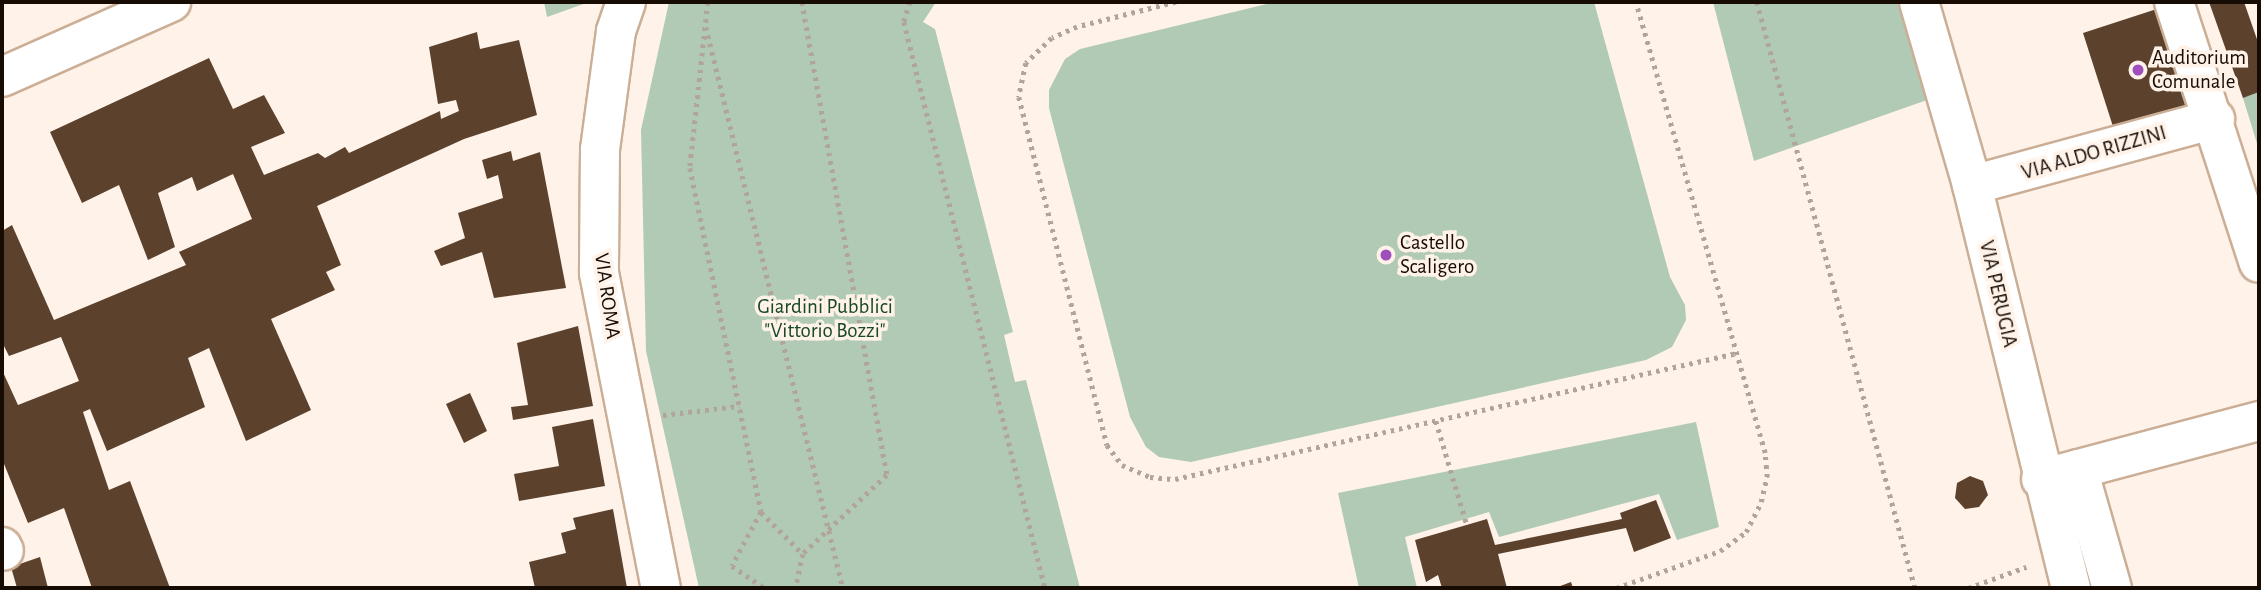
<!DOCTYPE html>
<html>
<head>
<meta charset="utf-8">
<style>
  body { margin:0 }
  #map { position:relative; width:2261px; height:590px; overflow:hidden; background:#fff2e8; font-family:"Alegreya Sans",sans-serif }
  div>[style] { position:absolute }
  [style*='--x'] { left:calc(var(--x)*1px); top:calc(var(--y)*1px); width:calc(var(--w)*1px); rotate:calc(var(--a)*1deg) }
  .green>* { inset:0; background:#b1cab5 }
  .building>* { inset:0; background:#5c422d }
  .path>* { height:4.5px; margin-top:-2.25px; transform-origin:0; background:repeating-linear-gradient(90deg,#b0a49b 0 3.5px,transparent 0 8.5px) }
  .roads { filter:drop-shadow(2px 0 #cbae96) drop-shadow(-2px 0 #cbae96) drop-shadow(0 2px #cbae96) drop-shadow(0 -2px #cbae96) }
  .minor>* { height:38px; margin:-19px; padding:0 19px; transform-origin:19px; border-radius:19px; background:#fff }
  .dots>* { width:19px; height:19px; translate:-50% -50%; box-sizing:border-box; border:4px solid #fff2e8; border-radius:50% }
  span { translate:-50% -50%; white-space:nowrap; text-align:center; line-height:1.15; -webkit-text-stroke:7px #fff2e8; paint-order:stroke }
  .poi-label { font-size:21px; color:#160c04 }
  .left { translate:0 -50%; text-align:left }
  .street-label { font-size:21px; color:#160c04 }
  .park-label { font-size:21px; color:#174927 }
  .frame { position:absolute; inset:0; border:4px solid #160c04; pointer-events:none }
</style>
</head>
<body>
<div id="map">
  <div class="green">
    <i style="clip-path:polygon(544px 2px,589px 2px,547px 17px)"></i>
    <i style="clip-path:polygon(669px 2px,936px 2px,923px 22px,935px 29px,1013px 332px,1004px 335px,1015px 382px,1026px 380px,1080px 588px,699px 588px,646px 351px,641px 130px)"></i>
    <i style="clip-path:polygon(1275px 2px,1594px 2px,1670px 277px,1685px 305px,1686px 320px,1672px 347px,1646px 360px,1191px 462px,1159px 457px,1146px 447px,1130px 417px,1049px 108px,1049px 90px,1065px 59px,1080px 49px)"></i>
    <i style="clip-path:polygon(1713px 2px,1897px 2px,1927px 100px,1754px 161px)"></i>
    <i style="clip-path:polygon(2259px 92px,2259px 150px,2243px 98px)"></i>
    <i style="clip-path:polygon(1696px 422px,1719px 527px,1677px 540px,1659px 494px,1499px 537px,1489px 512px,1405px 537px,1417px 588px,1359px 588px,1338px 493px)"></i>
  </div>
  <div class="building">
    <i style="clip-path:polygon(2209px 2px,2244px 2px,2259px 45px,2259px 92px,2243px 98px)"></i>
    <i style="clip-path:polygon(2166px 6px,2200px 112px,2117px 139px,2083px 33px)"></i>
    <i style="clip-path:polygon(477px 32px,480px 49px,519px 40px,537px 115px,464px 139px,317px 206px,341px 265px,326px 272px,335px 290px,271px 319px,311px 410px,246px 441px,209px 348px,188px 358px,205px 407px,107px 451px,90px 409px,83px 412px,109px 490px,130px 481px,170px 588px,92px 588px,64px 508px,28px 523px,2px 459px,2px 370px,18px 405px,79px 381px,61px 337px,9px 356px,2px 342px,2px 231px,12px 225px,54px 320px,186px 265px,179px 252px,252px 219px,233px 174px,197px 191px,192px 177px,158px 193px,175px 247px,148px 260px,119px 185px,82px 203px,50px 132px,209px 58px,233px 109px,264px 95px,285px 133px,251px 147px,264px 175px,318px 153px,325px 158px,345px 147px,349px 153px,440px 111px,441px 119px,459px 111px,456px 100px,438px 104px,429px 47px)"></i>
    <i style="clip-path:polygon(511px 151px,513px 161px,540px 152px,566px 288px,494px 298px,482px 252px,441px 266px,434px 251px,465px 238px,458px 213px,503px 198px,498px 175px,487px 179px,482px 160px)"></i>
    <i style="clip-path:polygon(578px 326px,593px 406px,513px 420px,511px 407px,528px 405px,517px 343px)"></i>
    <i style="clip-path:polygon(470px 393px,487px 431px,464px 443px,446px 404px)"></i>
    <i style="clip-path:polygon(593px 419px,605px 486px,519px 501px,514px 474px,559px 466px,552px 427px)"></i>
    <i style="clip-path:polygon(1970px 476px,1983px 481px,1988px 495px,1979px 507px,1965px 509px,1955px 498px,1957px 483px)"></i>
    <i style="clip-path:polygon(1656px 500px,1671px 538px,1634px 552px,1626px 528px,1498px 554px,1507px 588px,1442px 588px,1438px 575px,1426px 582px,1415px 540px,1487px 519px,1495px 545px,1622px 519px,1620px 513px)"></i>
    <i style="clip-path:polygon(613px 509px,627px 588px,535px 588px,529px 562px,566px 553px,561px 533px,576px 529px,573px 518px)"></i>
    <i style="clip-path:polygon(40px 557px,48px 588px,17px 588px,11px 567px)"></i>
    <i style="clip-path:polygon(1571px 582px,1573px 588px,1555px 588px)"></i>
  </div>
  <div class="path">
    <i style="--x:708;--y:2;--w:167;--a:96.2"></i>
    <i style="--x:690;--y:168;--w:351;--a:78.3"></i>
    <i style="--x:761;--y:512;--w:59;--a:45"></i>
    <i style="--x:803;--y:554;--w:35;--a:102"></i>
    <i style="--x:802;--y:2;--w:481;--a:79.8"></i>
    <i style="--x:887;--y:475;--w:115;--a:136.8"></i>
    <i style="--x:910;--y:2;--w:21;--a:107"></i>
    <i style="--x:904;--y:22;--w:583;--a:76.01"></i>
    <i style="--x:1176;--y:2;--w:102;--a:165.8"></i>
    <i style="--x:1077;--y:27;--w:27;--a:156"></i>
    <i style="--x:1052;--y:38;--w:36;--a:136"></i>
    <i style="--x:1026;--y:63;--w:35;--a:102"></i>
    <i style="--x:1019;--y:97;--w:359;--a:75.8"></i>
    <i style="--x:1107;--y:445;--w:25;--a:53"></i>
    <i style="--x:1122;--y:465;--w:30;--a:23"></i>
    <i style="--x:1150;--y:477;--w:25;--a:5"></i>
    <i style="--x:1175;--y:479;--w:576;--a:-12.64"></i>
    <i style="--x:1757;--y:2;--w:607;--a:74.91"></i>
    <i style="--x:706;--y:27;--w:577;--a:76.28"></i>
    <i style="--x:663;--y:415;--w:77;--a:-6.8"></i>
    <i style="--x:1436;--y:421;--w:109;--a:73.4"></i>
    <i style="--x:761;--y:512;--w:61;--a:118.2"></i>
    <i style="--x:732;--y:566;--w:40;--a:34"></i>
    <i style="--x:1616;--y:588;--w:110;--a:-19.6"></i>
    <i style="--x:1720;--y:551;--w:32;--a:-36"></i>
    <i style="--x:1746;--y:532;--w:34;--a:-63"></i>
    <i style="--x:1761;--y:502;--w:26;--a:-77"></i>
    <i style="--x:1767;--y:477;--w:24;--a:-95"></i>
    <i style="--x:1765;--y:453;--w:469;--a:-106"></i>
    <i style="--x:1968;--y:588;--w:62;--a:-19.9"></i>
  </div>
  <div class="roads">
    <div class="minor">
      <i style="--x:626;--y:2;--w:31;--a:109"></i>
      <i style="--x:616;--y:31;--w:120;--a:97.7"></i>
      <i style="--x:600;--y:150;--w:123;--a:90.5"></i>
      <i style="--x:599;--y:273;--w:321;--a:78.9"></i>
      <i style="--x:1919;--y:2;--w:191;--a:73.8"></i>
      <i style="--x:1972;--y:185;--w:415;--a:76.2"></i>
      <i style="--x:2174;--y:2;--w:274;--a:72"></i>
      <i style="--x:2;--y:77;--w:185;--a:-23.9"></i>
      <i style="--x:1972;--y:185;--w:252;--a:-15.2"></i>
      <i style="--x:2078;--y:469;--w:124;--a:74.1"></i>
      <i style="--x:2041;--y:479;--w:226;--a:-14.9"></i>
      <i style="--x:2;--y:547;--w:4;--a:63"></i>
    </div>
  </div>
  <div class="dots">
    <i style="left:2138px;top:70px;background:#9f4ebd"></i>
    <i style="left:1386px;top:255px;background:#9f4ebd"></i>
  </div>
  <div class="poi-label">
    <span class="left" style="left:2152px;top:70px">Auditorium<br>Comunale</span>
    <span class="left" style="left:1400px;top:255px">Castello<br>Scaligero</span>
  </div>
  <div class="street-label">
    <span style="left:2094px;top:153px;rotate:-16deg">VIA ALDO RIZZINI</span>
    <span style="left:1998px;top:294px;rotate:77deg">VIA PERUGIA</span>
    <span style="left:607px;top:296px;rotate:82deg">VIA ROMA</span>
  </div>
  <div class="park-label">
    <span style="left:825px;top:319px">Giardini Pubblici<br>"Vittorio Bozzi"</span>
  </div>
  <div class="frame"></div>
</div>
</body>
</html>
